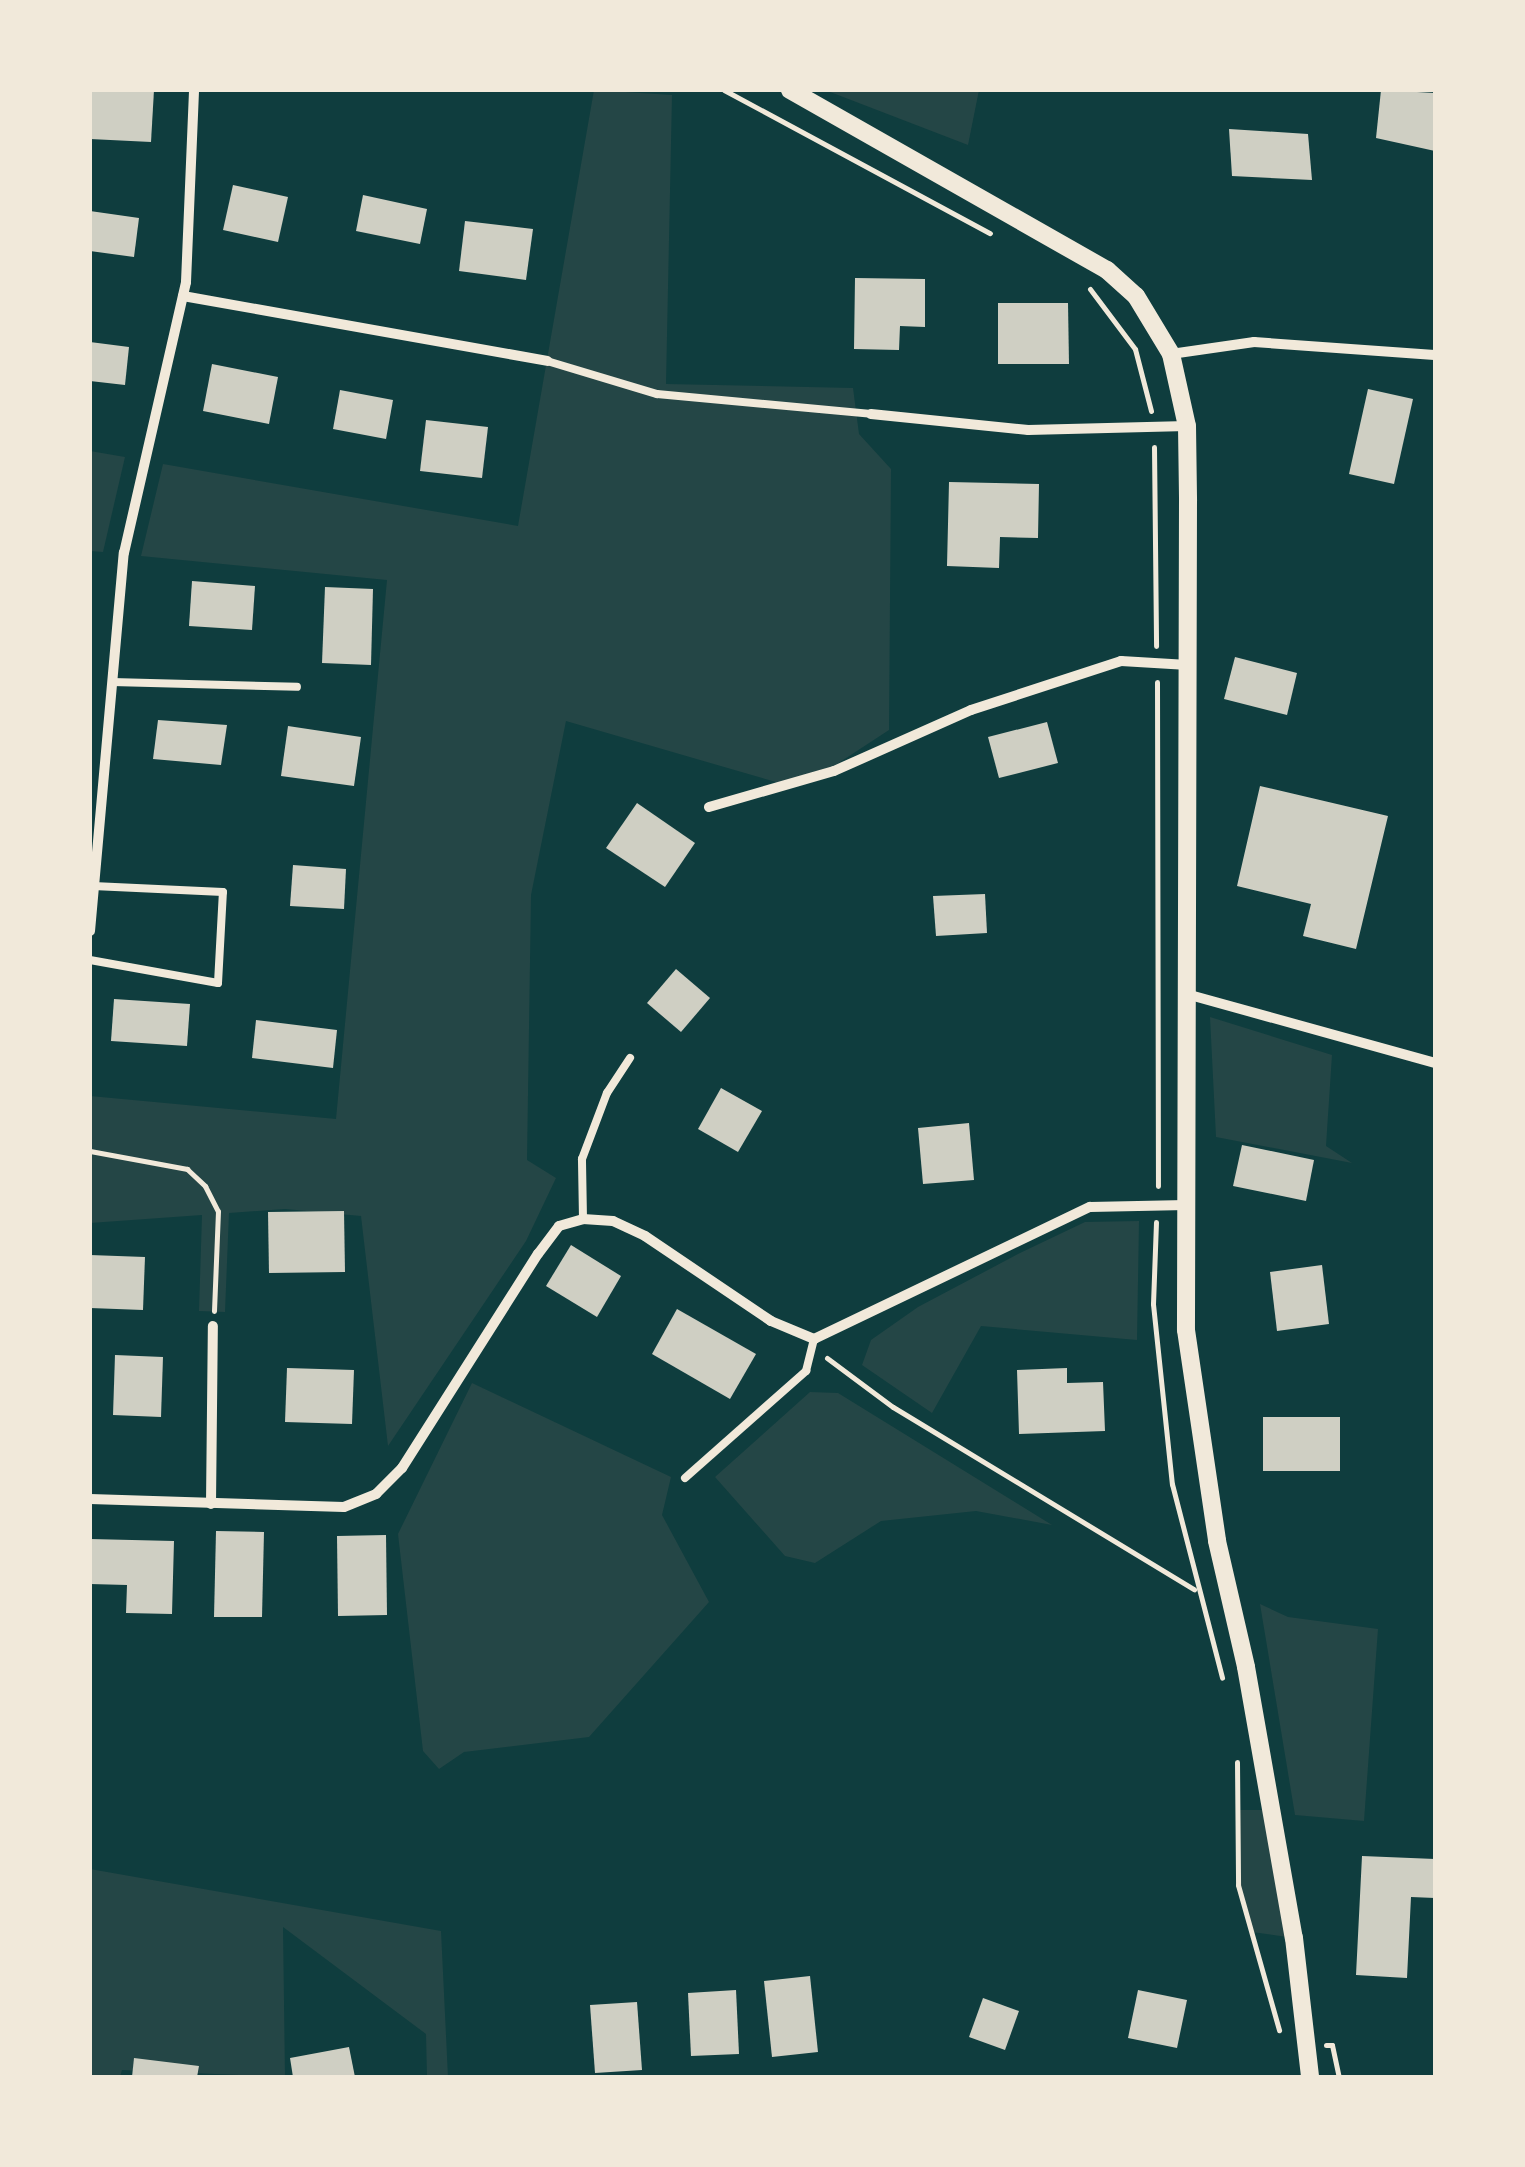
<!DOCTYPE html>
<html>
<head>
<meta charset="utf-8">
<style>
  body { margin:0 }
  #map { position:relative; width:1525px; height:2167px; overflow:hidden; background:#0f3d3e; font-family:"Titillium Web",sans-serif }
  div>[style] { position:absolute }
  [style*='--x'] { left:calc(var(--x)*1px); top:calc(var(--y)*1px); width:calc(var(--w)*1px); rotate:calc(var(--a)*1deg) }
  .green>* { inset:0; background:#244646 }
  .building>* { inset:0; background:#cfcfc3 }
  .path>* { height:5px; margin:-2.5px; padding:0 2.5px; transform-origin:2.5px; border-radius:2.5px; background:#f1e9da }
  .service>* { height:8px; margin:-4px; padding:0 4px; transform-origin:4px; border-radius:4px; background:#f1e9da }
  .minor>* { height:10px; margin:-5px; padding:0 5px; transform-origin:5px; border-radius:5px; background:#f1e9da }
  .tertiary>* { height:18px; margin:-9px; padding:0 9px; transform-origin:9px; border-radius:9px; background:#f1e9da }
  span { translate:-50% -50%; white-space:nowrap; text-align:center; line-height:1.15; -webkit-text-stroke:9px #f1e9da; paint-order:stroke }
  .frame { position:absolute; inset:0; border:92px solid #f1e9da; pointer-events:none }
</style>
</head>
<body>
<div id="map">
  <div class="green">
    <i style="clip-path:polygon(594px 90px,672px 95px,666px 384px,853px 388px,859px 434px,891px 469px,889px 730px,837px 764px,786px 785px,566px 721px,531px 895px,527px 1160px,556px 1178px,526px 1241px,388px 1446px,361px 1216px,285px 1209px,229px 1213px,225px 1312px,199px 1311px,202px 1215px,90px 1223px,90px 1096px,336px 1119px,387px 580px,141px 556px,163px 464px,518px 526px)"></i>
    <i style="clip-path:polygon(825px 90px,979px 90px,968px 145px)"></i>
    <i style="clip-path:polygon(90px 451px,125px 457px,103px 552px,90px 551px)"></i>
    <i style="clip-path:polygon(1210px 1017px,1332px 1055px,1326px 1146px,1352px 1163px,1216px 1137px)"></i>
    <i style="clip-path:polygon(1139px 1221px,1137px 1340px,981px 1326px,932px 1413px,862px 1365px,871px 1340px,918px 1307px,1020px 1253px,1085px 1222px)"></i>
    <i style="clip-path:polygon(472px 1383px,671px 1477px,662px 1515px,709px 1602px,589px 1737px,464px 1752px,439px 1769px,423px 1751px,398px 1534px)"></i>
    <i style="clip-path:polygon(810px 1392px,838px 1393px,1052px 1525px,976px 1511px,881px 1521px,815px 1563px,785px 1556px,715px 1477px)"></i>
    <i style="clip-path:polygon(1260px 1604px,1288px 1617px,1378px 1629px,1364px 1821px,1295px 1815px)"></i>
    <i style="clip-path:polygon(1236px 1810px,1273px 1810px,1294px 1938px,1252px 1932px,1238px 1885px)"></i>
    <i style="clip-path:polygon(90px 1869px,441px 1931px,448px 2077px,427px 2077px,426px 2034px,283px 1927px,285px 2077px,122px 2070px,120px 2077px,90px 2077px)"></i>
  </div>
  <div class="building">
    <i style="clip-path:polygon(90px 90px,154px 90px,151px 142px,90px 139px)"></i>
    <i style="clip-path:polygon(1381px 90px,1435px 93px,1435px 151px,1376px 138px)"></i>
    <i style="clip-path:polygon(1229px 129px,1308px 134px,1312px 180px,1232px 176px)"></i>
    <i style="clip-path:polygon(233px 185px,288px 197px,278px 242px,223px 230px)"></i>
    <i style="clip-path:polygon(363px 195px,427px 209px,420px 244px,356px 231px)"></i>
    <i style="clip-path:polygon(90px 211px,139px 218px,134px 257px,90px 251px)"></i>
    <i style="clip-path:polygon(465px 221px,533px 229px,526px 280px,459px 271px)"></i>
    <i style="clip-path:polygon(855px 278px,925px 279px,925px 327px,900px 326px,899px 350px,854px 349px)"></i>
    <i style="clip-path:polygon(998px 303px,1068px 303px,1069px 364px,998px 364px)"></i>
    <i style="clip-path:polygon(90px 342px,129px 347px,125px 385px,90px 381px)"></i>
    <i style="clip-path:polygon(212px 364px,278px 377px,269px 424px,203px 411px)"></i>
    <i style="clip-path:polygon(1368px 389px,1413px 399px,1394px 484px,1349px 474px)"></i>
    <i style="clip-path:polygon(340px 390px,393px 400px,386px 439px,333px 429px)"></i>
    <i style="clip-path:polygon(426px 420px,488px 427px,482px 478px,420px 471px)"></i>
    <i style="clip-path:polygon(949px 482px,1039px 484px,1038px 538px,1000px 537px,999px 568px,947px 566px)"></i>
    <i style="clip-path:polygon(192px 581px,255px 586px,252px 630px,189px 626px)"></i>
    <i style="clip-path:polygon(325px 587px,373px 589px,371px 665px,322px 663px)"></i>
    <i style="clip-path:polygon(1235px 657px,1297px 673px,1287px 715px,1224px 699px)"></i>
    <i style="clip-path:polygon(158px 720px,227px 725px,221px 765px,153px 759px)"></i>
    <i style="clip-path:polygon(1047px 722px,1058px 763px,999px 778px,988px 737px)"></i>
    <i style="clip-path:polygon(288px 726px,361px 737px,354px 786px,281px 776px)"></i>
    <i style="clip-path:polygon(1260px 786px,1388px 816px,1356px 949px,1303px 936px,1311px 904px,1237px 886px)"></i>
    <i style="clip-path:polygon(637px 803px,695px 843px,665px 887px,606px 848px)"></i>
    <i style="clip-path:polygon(293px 865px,346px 869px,344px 909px,290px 906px)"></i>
    <i style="clip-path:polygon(985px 894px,987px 933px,936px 936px,933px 896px)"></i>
    <i style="clip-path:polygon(676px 969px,710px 998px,681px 1032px,647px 1003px)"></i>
    <i style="clip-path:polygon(114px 999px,190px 1004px,187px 1046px,111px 1041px)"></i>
    <i style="clip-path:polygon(256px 1020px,337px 1030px,333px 1068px,252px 1058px)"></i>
    <i style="clip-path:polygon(721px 1088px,762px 1111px,738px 1152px,698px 1129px)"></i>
    <i style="clip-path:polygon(969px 1123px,974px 1180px,923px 1184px,918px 1128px)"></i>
    <i style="clip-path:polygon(1242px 1145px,1314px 1160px,1306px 1201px,1233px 1186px)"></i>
    <i style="clip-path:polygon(344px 1211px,345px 1272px,269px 1273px,268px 1212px)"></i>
    <i style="clip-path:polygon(571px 1245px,621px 1276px,597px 1317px,546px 1286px)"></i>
    <i style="clip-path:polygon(90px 1255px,145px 1257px,143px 1310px,90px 1308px)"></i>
    <i style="clip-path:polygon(1322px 1265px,1329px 1324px,1277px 1331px,1270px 1272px)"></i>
    <i style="clip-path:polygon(677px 1309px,756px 1354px,730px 1399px,652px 1354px)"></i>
    <i style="clip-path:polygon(115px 1355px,163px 1357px,161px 1417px,113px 1415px)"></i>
    <i style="clip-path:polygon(287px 1368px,354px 1370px,352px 1424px,285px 1422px)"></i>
    <i style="clip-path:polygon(1067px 1368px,1067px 1383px,1103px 1382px,1105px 1431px,1019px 1434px,1017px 1370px)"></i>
    <i style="clip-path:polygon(1263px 1417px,1340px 1417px,1340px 1471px,1263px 1471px)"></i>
    <i style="clip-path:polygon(216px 1531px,264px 1532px,262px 1617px,214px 1617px)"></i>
    <i style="clip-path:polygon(386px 1535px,387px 1615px,338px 1616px,337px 1536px)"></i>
    <i style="clip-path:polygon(90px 1539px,174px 1541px,172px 1614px,126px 1613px,127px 1585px,90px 1584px)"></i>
    <i style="clip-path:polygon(1362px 1856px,1435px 1859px,1435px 1898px,1411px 1897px,1407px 1978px,1356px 1975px)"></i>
    <i style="clip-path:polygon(810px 1976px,818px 2052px,772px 2057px,764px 1981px)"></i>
    <i style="clip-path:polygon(736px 1990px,739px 2054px,691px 2056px,688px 1993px)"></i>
    <i style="clip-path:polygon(1138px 1990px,1187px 2000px,1177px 2048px,1128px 2038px)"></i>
    <i style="clip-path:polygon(983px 1998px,1019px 2011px,1005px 2050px,969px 2037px)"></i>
    <i style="clip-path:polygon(637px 2002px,642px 2070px,595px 2073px,590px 2005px)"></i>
    <i style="clip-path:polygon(349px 2047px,355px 2077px,293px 2077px,290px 2058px)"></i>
    <i style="clip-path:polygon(134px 2058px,199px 2066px,197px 2077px,132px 2077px)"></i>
  </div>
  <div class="path">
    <i style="--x:724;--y:90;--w:302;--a:28.3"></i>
    <i style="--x:1090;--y:289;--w:75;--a:53.1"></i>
    <i style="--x:1135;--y:349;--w:64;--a:75.5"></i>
    <i style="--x:1154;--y:447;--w:199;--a:89.4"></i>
    <i style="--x:1157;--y:682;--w:504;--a:89.89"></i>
    <i style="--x:90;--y:1151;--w:99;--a:10.5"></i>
    <i style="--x:187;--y:1169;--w:25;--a:43"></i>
    <i style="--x:205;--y:1186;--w:28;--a:63"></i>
    <i style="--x:218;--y:1211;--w:100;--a:92.3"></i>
    <i style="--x:1156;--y:1222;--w:82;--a:92.1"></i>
    <i style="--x:1153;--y:1304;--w:181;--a:84"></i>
    <i style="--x:1172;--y:1484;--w:200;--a:75.5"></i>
    <i style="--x:827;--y:1358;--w:82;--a:36.6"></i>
    <i style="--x:893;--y:1407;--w:352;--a:31.2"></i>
    <i style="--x:1237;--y:1762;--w:123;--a:89.5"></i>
    <i style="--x:1238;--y:1885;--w:151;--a:74.2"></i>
    <i style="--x:1326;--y:2045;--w:6;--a:0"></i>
    <i style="--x:1332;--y:2045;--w:33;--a:78"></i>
  </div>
  <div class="service">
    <i style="--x:547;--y:361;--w:115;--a:16.7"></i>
    <i style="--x:657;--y:394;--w:215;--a:5.3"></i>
    <i style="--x:112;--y:682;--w:185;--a:1.5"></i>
    <i style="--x:90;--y:960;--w:130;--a:10.2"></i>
    <i style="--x:218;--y:983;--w:91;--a:-86.9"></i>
    <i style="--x:223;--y:892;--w:130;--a:-177.4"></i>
    <i style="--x:583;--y:1219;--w:60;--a:-91"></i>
    <i style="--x:582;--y:1159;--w:71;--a:-69.3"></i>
    <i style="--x:607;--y:1093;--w:42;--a:-56.7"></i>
    <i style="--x:685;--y:1478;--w:162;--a:-41.5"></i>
    <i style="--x:806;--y:1371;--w:33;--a:-76"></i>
  </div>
  <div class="minor">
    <i style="--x:183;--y:296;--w:370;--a:10.1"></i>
    <i style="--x:1171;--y:354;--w:84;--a:-8.2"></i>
    <i style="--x:1254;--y:342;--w:181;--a:4.1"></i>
    <i style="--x:871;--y:414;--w:158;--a:5.8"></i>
    <i style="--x:1028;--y:430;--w:159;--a:-1.4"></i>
    <i style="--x:709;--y:807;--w:130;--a:-16.1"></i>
    <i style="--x:834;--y:771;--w:150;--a:-24"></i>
    <i style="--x:971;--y:710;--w:158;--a:-18.1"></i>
    <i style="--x:1121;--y:661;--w:67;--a:3.4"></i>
    <i style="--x:90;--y:931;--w:380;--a:-84.9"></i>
    <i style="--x:124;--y:553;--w:278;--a:-77.1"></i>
    <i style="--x:186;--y:282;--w:192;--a:-87.6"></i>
    <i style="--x:1190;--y:995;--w:254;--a:15.5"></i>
    <i style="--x:90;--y:1499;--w:254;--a:1.8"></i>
    <i style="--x:344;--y:1507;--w:35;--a:-22"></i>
    <i style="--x:376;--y:1494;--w:37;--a:-45"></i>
    <i style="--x:402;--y:1468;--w:254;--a:-57.6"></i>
    <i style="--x:538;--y:1254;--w:35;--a:-53"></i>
    <i style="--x:559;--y:1226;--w:25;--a:-16"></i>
    <i style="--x:583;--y:1219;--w:30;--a:4"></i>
    <i style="--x:613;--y:1221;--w:35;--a:25"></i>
    <i style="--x:645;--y:1236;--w:152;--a:34"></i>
    <i style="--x:771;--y:1321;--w:47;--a:22.7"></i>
    <i style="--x:814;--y:1339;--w:306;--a:-25.6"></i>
    <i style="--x:1090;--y:1207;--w:96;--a:-1.2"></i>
    <i style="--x:211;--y:1504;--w:178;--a:-89.4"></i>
  </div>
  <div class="tertiary">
    <i style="--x:790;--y:90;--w:365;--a:29.6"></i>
    <i style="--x:1107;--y:270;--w:39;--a:42"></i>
    <i style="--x:1136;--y:296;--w:68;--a:58.9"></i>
    <i style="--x:1171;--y:354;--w:74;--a:77.5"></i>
    <i style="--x:1187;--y:426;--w:75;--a:89.2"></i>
    <i style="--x:1188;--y:501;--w:829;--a:90.14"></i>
    <i style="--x:1186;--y:1330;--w:213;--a:81.6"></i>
    <i style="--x:1217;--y:1541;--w:129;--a:77"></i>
    <i style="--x:1246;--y:1667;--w:275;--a:80"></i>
    <i style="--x:1294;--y:1938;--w:140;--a:83.4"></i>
  </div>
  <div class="frame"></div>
</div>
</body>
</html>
